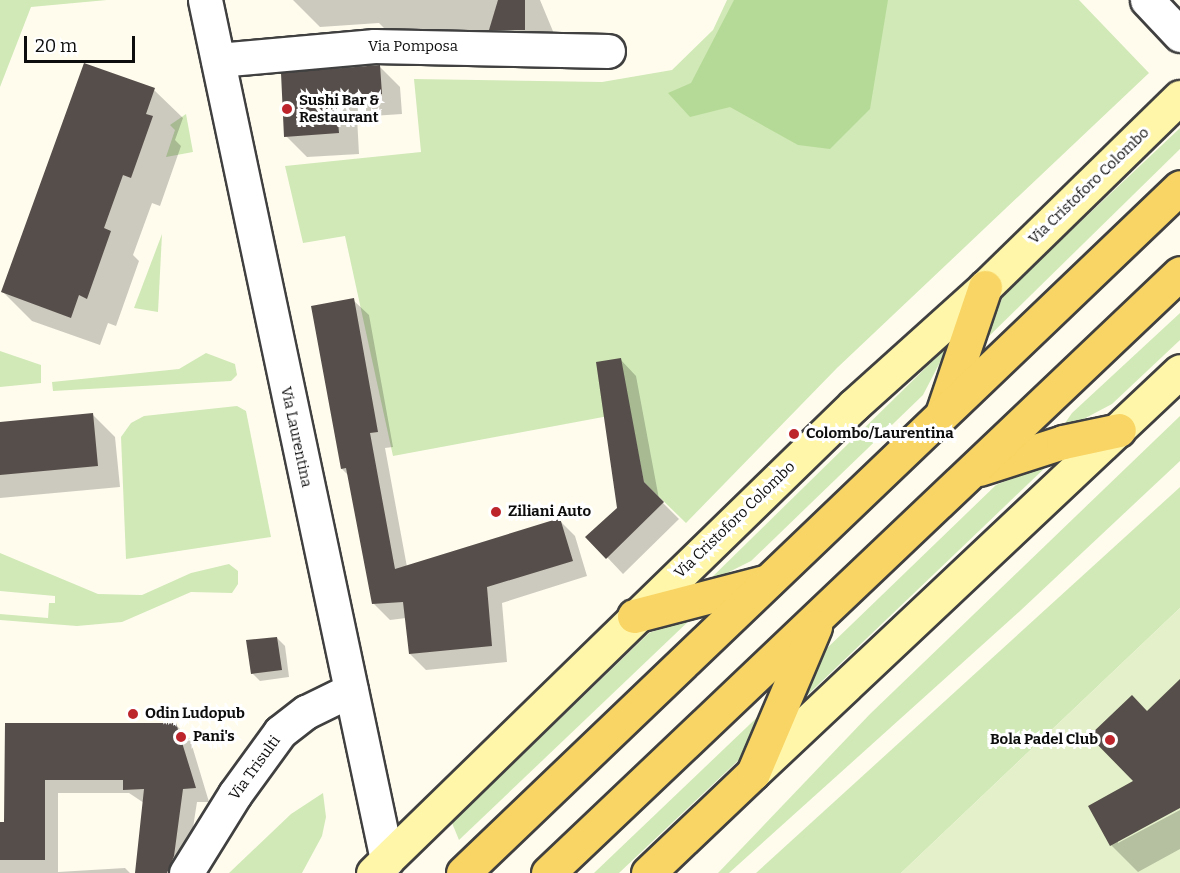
<!DOCTYPE html>
<html>
<head>
<meta charset="utf-8">
<style>
  body { margin:0 }
  #map { position:relative; width:1180px; height:873px; overflow:hidden; background:#fffcee; font-family:Bitter,serif }
  div>[style] { position:absolute }
  [style*='--x'] { left:calc(var(--x)*1px); top:calc(var(--y)*1px); width:calc(var(--w)*1px); rotate:calc(var(--a)*1deg) }
  .green>* { inset:0; background:#d1e9b7 }
  .forest>* { inset:0; background:#b5da97 }
  .pitch>* { inset:0; background:#e3f0c9 }
  .shadow>* { inset:0; background:#0003 }
  .building>* { inset:0; background:#564e4a }
  .roads { filter:drop-shadow(2px 0 #404040) drop-shadow(-2px 0 #404040) drop-shadow(0 2px #404040) drop-shadow(0 -2px #404040) }
  .minor>* { height:33px; margin:-16.5px; padding:0 16.5px; transform-origin:16.5px; border-radius:16.5px; background:#fff }
  .tertiary>* { height:33px; margin:-16.5px; padding:0 16.5px; transform-origin:16.5px; border-radius:16.5px; background:#fff }
  .secondary>* { height:33px; margin:-16.5px; padding:0 16.5px; transform-origin:16.5px; border-radius:16.5px; background:#fff6a9 }
  .primary>* { height:33px; margin:-16.5px; padding:0 16.5px; transform-origin:16.5px; border-radius:16.5px; background:#f8d564 }
  .dots>* { width:16px; height:16px; translate:-50% -50%; box-sizing:border-box; border:3px solid #fff; border-radius:50% }
  span { translate:-50% -50%; white-space:nowrap; text-align:center; line-height:1.15; -webkit-text-stroke:6px #fff; paint-order:stroke }
  .street-label { font-size:15px; color:#0d0d0d }
  .poi-label { font-size:15px; color:#0d0d0d; font-weight:700 }
  .left { translate:0 -50%; text-align:left }
  .right { translate:-100% -50%; text-align:right }
  .scale { position:absolute; left:24px; top:36px; width:111px; height:27px; box-sizing:border-box; border:3px solid #0d0d0d; border-top:0; padding-left:8px; font-size:18px; line-height:21px; white-space:nowrap; color:#0d0d0d; -webkit-text-stroke:4px #fff; paint-order:stroke }
</style>
</head>
<body>
<div id="map">
  <div class="green">
    <i style="clip-path:polygon(0 0,107px 0,31px 7px,0 87px)"></i>
    <i style="clip-path:polygon(727px 0,1079px 0,1149px 73px,837px 368px,686px 523px,644px 482px,630px 412px,393px 456px,345px 236px,303px 243px,285px 166px,421px 152px,414px 79px,602px 82px,672px 70px,713px 30px)"></i>
    <i style="clip-path:polygon(186px 114px,193px 152px,166px 157px,175px 130px,170px 125px)"></i>
    <i style="clip-path:polygon(1180px 128px,1180px 149px,984px 341px,1004px 294px)"></i>
    <i style="clip-path:polygon(162px 234px,158px 312px,134px 308px)"></i>
    <i style="clip-path:polygon(1180px 313px,1180px 340px,1112px 404px,1059px 432px,1072px 413px)"></i>
    <i style="clip-path:polygon(949px 345px,923px 395px,751px 561px,705px 584px)"></i>
    <i style="clip-path:polygon(0 351px,41px 365px,41px 383px,0 387px)"></i>
    <i style="clip-path:polygon(206px 353px,235px 364px,237px 375px,231px 381px,53px 391px,52px 382px,179px 369px)"></i>
    <i style="clip-path:polygon(237px 406px,246px 411px,271px 537px,126px 559px,121px 437px,131px 423px,144px 416px)"></i>
    <i style="clip-path:polygon(1180px 416px,1180px 461px,1020px 611px,729px 873px,718px 873px,870px 714px)"></i>
    <i style="clip-path:polygon(1050px 463px,795px 707px,822px 653px,996px 485px)"></i>
    <i style="clip-path:polygon(1180px 487px,1180px 608px,901px 873px,756px 873px)"></i>
    <i style="clip-path:polygon(0 553px,98px 594px,142px 595px,191px 573px,229px 564px,238px 571px,238px 584px,232px 593px,191px 592px,122px 622px,77px 626px,0 620px,0 614px,48px 618px,49px 603px,55px 603px,55px 596px,0 591px)"></i>
    <i style="clip-path:polygon(693px 617px,459px 840px,452px 823px,649px 633px)"></i>
    <i style="clip-path:polygon(769px 706px,744px 755px,619px 873px,594px 873px)"></i>
    <i style="clip-path:polygon(323px 793px,326px 817px,322px 836px,302px 873px,229px 873px,291px 814px)"></i>
  </div>
  <div class="forest">
    <i style="clip-path:polygon(734px 0,888px 0,870px 109px,830px 149px,798px 145px,730px 107px,690px 117px,668px 93px,691px 83px)"></i>
  </div>
  <div class="pitch">
    <i style="clip-path:polygon(1180px 608px,1180px 873px,901px 873px)"></i>
  </div>
  <div class="shadow">
    <i style="clip-path:polygon(293px 0,540px 0,562px 53px,404px 48px,379px 23px,320px 27px)"></i>
    <i style="clip-path:polygon(379px 66px,400px 87px,402px 114px,357px 117px,359px 154px,307px 157px,286px 136px,282px 75px)"></i>
    <i style="clip-path:polygon(154px 90px,183px 118px,175px 140px,181px 146px,160px 206px,152px 203px,133px 255px,139px 261px,116px 326px,108px 323px,100px 345px,32px 321px,3px 292px)"></i>
    <i style="clip-path:polygon(353px 300px,369px 315px,393px 447px,385px 448px,407px 567px,559px 520px,575px 536px,587px 576px,502px 603px,507px 662px,426px 670px,410px 654px,406px 618px,390px 620px,374px 604px,349px 476px,342px 469px)"></i>
    <i style="clip-path:polygon(620px 359px,636px 376px,659px 499px,679px 519px,623px 574px,588px 537px,618px 508px)"></i>
    <i style="clip-path:polygon(93px 415px,115px 437px,120px 487px,0 498px,0 423px)"></i>
    <i style="clip-path:polygon(277px 638px,285px 646px,289px 677px,260px 681px,252px 673px)"></i>
    <i style="clip-path:polygon(1180px 681px,1180px 806px,1118px 839px,1118px 843px,1180px 810px,1180px 849px,1138px 872px,1111px 845px,1136px 782px,1148px 712px)"></i>
    <i style="clip-path:polygon(6px 724px,175px 724px,190px 739px,209px 802px,197px 802px,186px 873px,136px 873px,144px 803px,129px 793px,58px 793px,58px 872px,125px 868px,130px 873px,0 873px,0 823px,6px 823px)"></i>
  </div>
  <div class="building">
    <i style="clip-path:polygon(498px 0,525px 0,525px 30px,489px 30px)"></i>
    <i style="clip-path:polygon(84px 63px,155px 88px,146px 114px,153px 116px,131px 178px,123px 175px,104px 228px,111px 231px,87px 299px,79px 295px,71px 318px,1px 292px)"></i>
    <i style="clip-path:polygon(380px 65px,382px 94px,336px 97px,339px 133px,284px 137px,281px 73px)"></i>
    <i style="clip-path:polygon(354px 298px,378px 432px,370px 433px,395px 569px,560px 518px,573px 561px,487px 587px,492px 646px,409px 654px,403px 602px,372px 604px,346px 468px,341px 469px,311px 306px)"></i>
    <i style="clip-path:polygon(621px 358px,644px 482px,664px 502px,606px 559px,585px 537px,617px 508px,596px 362px)"></i>
    <i style="clip-path:polygon(93px 413px,98px 466px,0 475px,0 422px)"></i>
    <i style="clip-path:polygon(277px 637px,282px 670px,251px 674px,246px 640px)"></i>
    <i style="clip-path:polygon(1180px 679px,1180px 808px,1110px 846px,1088px 806px,1133px 781px,1089px 736px,1132px 695px,1147px 711px)"></i>
    <i style="clip-path:polygon(5px 723px,176px 723px,196px 788px,183px 789px,174px 856px,167px 873px,135px 873px,144px 789px,123px 790px,123px 780px,45px 780px,45px 860px,0 860px,0 822px,4px 822px)"></i>
  </div>
  <div class="roads">
    <div class="minor">
      <i style="--x:1147;--y:0;--w:48;--a:46.7"></i>
      <i style="--x:218;--y:60;--w:157;--a:-5.1"></i>
      <i style="--x:374;--y:46;--w:234;--a:1.2"></i>
      <i style="--x:186;--y:873;--w:93;--a:-58.2"></i>
      <i style="--x:235;--y:794;--w:77;--a:-54"></i>
      <i style="--x:280;--y:732;--w:33;--a:-38"></i>
      <i style="--x:306;--y:712;--w:50;--a:-26.1"></i>
    </div>
    <div class="tertiary">
      <i style="--x:205;--y:0;--w:879;--a:78.05"></i>
    </div>
    <div class="secondary">
      <i style="--x:753;--y:773;--w:586;--a:-43.27"></i>
      <i style="--x:373;--y:873;--w:671;--a:-44.22"></i>
      <i style="--x:854;--y:405;--w:176;--a:-42"></i>
      <i style="--x:985;--y:287;--w:272;--a:-44.3"></i>
    </div>
    <div class="primary">
      <i style="--x:943;--y:411;--w:131;--a:-71.3"></i>
      <i style="--x:979;--y:469;--w:88;--a:-17.8"></i>
      <i style="--x:1063;--y:442;--w:57;--a:-12.1"></i>
      <i style="--x:634;--y:616;--w:138;--a:-14.6"></i>
      <i style="--x:463;--y:873;--w:992;--a:-43.73"></i>
      <i style="--x:548;--y:873;--w:871;--a:-43.51"></i>
      <i style="--x:648;--y:873;--w:145;--a:-43.6"></i>
      <i style="--x:753;--y:773;--w:159;--a:-67"></i>
    </div>
  </div>
  <div class="dots">
    <i style="left:287px;top:109px;background:#bd252c"></i>
    <i style="left:794px;top:434px;background:#bd252c"></i>
    <i style="left:496px;top:512px;background:#bd252c"></i>
    <i style="left:133px;top:714px;background:#bd252c"></i>
    <i style="left:181px;top:737px;background:#bd252c"></i>
    <i style="left:1110px;top:740px;background:#bd252c"></i>
  </div>
  <div class="street-label">
    <span style="left:413px;top:47px">Via Pomposa</span>
    <span style="left:1089px;top:186px;rotate:-44deg">Via Cristoforo Colombo</span>
    <span style="left:296px;top:437px;rotate:78deg">Via Laurentina</span>
    <span style="left:735px;top:520px;rotate:-44deg">Via Cristoforo Colombo</span>
    <span style="left:255px;top:768px;rotate:-54deg">Via Trisulti</span>
  </div>
  <div class="poi-label">
    <span class="left" style="left:299px;top:109px">Sushi Bar &amp;<br>Restaurant</span>
    <span class="left" style="left:806px;top:434px">Colombo/Laurentina</span>
    <span class="left" style="left:508px;top:512px">Ziliani Auto</span>
    <span class="left" style="left:145px;top:714px">Odin Ludopub</span>
    <span class="left" style="left:193px;top:737px">Pani's</span>
    <span class="right" style="left:1098px;top:740px">Bola Padel Club</span>
  </div>
  <div class="scale">20 m</div>
</div>
</body>
</html>
